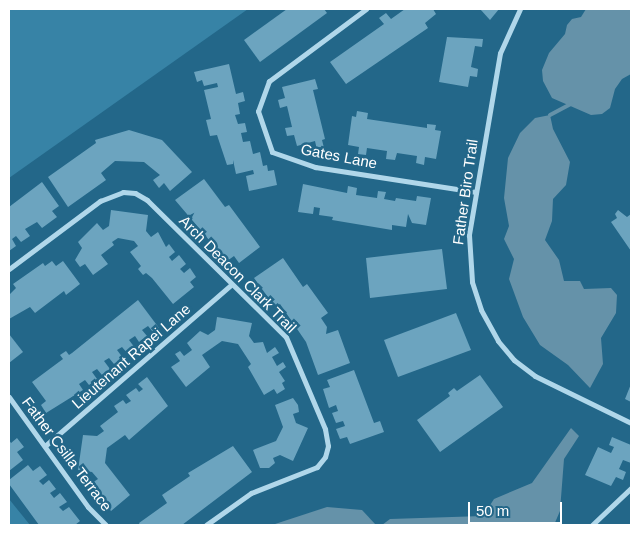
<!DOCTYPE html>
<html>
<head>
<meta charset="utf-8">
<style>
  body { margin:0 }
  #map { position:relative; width:640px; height:534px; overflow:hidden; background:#236789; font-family:Helvetica,sans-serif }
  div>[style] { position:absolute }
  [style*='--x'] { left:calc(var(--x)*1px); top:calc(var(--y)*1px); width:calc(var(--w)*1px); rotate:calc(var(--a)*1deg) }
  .green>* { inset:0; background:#3783a6 }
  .water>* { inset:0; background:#6592a9 }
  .stream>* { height:4px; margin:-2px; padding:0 2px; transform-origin:2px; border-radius:2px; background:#6592a9 }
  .building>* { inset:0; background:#6ca4bf }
  .minor>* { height:5px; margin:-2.5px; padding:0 2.5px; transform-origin:2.5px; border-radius:2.5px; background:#b0d7ea }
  span { translate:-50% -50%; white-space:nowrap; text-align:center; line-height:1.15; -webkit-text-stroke:5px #236789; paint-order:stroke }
  .street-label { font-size:15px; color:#fff }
  .frame { position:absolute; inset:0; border:10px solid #fff; pointer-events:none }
  .scale { position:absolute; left:468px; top:502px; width:94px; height:22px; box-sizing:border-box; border:2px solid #fff; border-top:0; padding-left:6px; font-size:15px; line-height:18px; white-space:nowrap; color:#fff; -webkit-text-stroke:4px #236789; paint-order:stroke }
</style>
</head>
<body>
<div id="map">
  <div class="green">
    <i style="clip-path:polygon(9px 9px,248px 9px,9px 178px)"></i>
    <i style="clip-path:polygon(9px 499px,30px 525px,9px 525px)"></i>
  </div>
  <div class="water">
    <i style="clip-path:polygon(586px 9px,631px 9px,631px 74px,622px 79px,615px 89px,610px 108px,602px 114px,591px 115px,552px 98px,543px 81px,542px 70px,549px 53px,565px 34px,567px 25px,572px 19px,581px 17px)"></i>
    <i style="clip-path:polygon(550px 115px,553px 129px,570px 162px,566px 185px,553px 199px,552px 221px,545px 240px,559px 260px,564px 281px,580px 281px,584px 289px,611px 288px,617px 295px,616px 313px,601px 338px,603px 364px,590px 388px,568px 365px,540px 345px,523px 317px,509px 279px,514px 259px,504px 239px,509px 226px,504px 198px,508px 158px,520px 133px,535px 118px)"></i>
    <i style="clip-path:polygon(571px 428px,579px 436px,564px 459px,560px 511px,554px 525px,382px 525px,390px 519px,483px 516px,494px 499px,532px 483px)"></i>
    <i style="clip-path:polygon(327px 507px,362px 510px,376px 525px,272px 525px)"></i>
  </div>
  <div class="stream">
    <i style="--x:550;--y:115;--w:24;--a:-28"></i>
  </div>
  <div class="building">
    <i style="clip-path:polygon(287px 9px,324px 9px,327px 13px,260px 62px,244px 40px)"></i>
    <i style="clip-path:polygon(405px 9px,433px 9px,436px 14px,425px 23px,428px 28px,346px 84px,330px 62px,384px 24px,379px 18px,386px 13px,391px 19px)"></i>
    <i style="clip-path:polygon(480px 9px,499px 9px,490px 20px)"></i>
    <i style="clip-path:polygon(447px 37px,483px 39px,482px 47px,475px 46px,471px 67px,478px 69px,477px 77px,470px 76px,468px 87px,439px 82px)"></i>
    <i style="clip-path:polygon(229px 64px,236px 94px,243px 92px,245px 101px,238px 103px,240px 114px,235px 115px,238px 124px,245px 123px,247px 132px,241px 133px,243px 142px,250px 141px,253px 154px,260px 152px,263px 166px,267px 165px,268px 171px,274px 170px,277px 185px,249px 191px,246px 176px,254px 174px,253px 170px,236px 174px,233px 160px,233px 164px,227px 165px,217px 135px,210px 136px,206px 120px,211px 119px,204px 90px,218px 87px,217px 83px,204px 86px,202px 80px,197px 82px,194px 72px)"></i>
    <i style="clip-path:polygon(315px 79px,318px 89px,313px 90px,325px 139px,322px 140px,324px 148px,317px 150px,315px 141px,297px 146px,294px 135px,287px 136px,285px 128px,292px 127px,287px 106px,280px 108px,278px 100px,285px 98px,282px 87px)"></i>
    <i style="clip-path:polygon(357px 111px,368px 113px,367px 119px,427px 128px,427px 124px,436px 125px,435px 130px,441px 131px,436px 159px,425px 157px,424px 165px,416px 163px,417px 156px,397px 153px,395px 160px,386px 159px,387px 151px,367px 148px,366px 155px,358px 154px,359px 147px,348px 145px,352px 116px,356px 117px)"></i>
    <i style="clip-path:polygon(129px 130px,162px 140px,192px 172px,170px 191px,164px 183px,159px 188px,153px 180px,160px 175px,144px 162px,115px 161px,101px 173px,106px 180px,68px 207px,48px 177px,96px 143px,95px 140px)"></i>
    <i style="clip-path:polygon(204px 179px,225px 207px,229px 205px,260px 247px,239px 263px,234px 256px,227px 261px,175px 200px)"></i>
    <i style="clip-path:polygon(42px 182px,59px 206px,52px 211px,57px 217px,42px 228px,37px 222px,25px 229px,30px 236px,21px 242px,16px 236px,12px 239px,16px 246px,9px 251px,9px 207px)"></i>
    <i style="clip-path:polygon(303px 184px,347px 193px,348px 186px,357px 188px,356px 195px,377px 198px,378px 191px,386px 192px,384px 199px,395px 201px,396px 198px,416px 201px,417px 196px,431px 198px,426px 225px,412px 223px,408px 214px,406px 227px,392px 225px,392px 230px,332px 220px,333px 217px,319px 215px,320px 208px,314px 207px,313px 214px,298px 212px)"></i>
    <i style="clip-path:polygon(111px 210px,148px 215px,146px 231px,151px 237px,158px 232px,166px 247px,169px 244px,175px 252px,169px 257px,172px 261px,179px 255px,186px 264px,180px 269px,184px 273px,190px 268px,196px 277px,190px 282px,194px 287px,173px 304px,152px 278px,146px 273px,143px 275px,138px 269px,141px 266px,130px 252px,138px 246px,134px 241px,118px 238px,112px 242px,114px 245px,101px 255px,108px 264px,93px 275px,85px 264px,80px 267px,75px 260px,82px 248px,78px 242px,97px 223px,103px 230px,109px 226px)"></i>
    <i style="clip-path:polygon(618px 210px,627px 217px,631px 214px,631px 251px,611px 222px,617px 218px,615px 214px)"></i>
    <i style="clip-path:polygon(442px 249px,447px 289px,370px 298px,366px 258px)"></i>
    <i style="clip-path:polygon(283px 258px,303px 287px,307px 284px,328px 313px,321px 318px,327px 327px,326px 334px,338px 330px,350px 363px,318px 375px,306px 342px,280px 304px,275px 307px,254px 278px)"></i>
    <i style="clip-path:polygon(52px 261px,56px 266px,63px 261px,80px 284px,66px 295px,64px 291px,35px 313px,30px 307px,9px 319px,9px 295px,16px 288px,13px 284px,43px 263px,45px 266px)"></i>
    <i style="clip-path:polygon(138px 300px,159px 328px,153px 332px,148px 326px,142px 330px,147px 336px,139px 342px,135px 336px,129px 340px,135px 348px,128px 354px,122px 347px,117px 350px,123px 358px,114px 364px,109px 358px,104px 361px,110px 369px,102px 375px,97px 369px,92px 372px,97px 379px,89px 385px,85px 380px,79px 384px,83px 390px,46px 413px,41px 405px,46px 401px,32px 382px,63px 359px,60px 355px,66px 351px,69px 355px,72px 353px)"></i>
    <i style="clip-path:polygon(456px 313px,471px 350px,398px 377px,384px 340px)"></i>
    <i style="clip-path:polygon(217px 317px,252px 323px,249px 336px,254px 343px,263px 342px,267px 353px,275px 347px,279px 353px,272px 357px,277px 366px,283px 362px,286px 367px,279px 372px,285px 381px,282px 383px,285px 389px,277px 394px,274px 389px,264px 395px,248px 367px,251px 364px,238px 344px,222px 341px,202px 355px,210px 367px,186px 387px,171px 367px,180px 361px,175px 354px,180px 351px,184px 356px,192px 350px,187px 343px,200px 331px,208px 335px,215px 330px)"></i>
    <i style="clip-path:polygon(9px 334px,23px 352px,9px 363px)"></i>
    <i style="clip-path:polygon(354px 370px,374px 423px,380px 421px,384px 432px,350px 444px,347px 437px,340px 439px,336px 429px,345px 426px,343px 421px,336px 423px,332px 413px,338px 411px,336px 405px,329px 408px,323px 389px,330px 387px,327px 380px)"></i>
    <i style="clip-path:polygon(480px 375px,503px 407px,440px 452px,417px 420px,450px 396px,448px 393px,454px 388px,457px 391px)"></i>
    <i style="clip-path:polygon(147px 377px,168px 406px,129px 440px,125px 435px,107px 448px,105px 463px,130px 495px,111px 511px,95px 490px,92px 483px,98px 479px,92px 472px,78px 470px,83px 435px,97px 436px,104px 431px,100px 426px,118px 412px,114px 406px,123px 400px,126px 404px,131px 401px,126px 395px,136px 388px,139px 392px,143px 389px,138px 384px)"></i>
    <i style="clip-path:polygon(631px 384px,631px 402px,625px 399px)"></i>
    <i style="clip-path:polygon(293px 398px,298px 405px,299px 412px,293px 414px,296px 423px,308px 428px,293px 461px,280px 455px,273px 458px,275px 463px,269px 468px,260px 468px,253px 450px,276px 441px,283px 427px,275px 405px)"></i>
    <i style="clip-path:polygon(612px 437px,631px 445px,631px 463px,623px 460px,619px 469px,626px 472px,623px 480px,616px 477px,611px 486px,585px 475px,598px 447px,611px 453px,614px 447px,609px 445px)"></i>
    <i style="clip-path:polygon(17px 438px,24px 447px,17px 452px,23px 460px,9px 471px,9px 440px,11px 443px)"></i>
    <i style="clip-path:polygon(233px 446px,252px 472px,182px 525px,140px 525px,139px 523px,167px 503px,162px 495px,190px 476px,188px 473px)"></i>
    <i style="clip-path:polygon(28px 465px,33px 471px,40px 466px,47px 475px,39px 481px,43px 485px,49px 480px,56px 489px,50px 493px,54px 498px,60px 493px,67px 502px,59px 507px,63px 511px,69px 507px,80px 521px,75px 525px,39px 525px,9px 484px,9px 480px)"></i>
  </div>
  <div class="minor">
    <i style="--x:366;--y:9;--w:121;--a:143.4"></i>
    <i style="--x:269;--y:81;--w:32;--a:110"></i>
    <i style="--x:258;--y:111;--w:43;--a:71.1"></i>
    <i style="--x:272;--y:152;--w:46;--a:19.2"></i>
    <i style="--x:315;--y:167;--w:163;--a:8.8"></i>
    <i style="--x:520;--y:9;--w:48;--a:114.4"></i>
    <i style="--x:500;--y:53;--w:185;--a:99.7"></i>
    <i style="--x:469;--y:235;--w:47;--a:86.3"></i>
    <i style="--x:472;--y:282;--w:29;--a:72"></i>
    <i style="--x:481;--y:310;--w:35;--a:61"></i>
    <i style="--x:498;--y:341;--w:25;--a:50"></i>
    <i style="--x:514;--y:360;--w:26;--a:37"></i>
    <i style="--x:535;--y:376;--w:107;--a:26.1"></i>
    <i style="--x:9;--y:269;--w:114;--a:-36.8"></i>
    <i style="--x:100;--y:201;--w:25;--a:-21"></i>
    <i style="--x:123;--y:192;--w:12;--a:5"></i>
    <i style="--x:135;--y:193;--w:14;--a:30"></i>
    <i style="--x:147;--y:200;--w:195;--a:44.6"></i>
    <i style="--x:286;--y:337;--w:100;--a:67"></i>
    <i style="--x:325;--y:429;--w:17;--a:80"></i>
    <i style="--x:328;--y:446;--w:11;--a:105"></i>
    <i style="--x:325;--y:457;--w:13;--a:129"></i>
    <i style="--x:317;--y:467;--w:71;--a:158.5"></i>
    <i style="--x:251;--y:493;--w:55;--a:144.6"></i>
    <i style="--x:9;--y:397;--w:135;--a:54.3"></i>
    <i style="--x:88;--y:507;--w:25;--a:45"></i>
    <i style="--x:46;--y:445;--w:245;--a:-40.9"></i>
    <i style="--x:592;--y:525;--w:54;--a:-43.5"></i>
  </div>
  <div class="street-label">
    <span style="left:339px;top:156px;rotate:11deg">Gates Lane</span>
    <span style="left:465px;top:192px;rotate:-82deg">Father Biro Trail</span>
    <span style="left:238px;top:274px;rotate:45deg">Arch Deacon Clark Trail</span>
    <span style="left:131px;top:356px;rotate:-41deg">Lieutenant Rapei Lane</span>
    <span style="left:67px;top:454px;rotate:53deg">Father Csilla Terrace</span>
  </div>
  <div class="frame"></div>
  <div class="scale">50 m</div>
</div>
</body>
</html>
